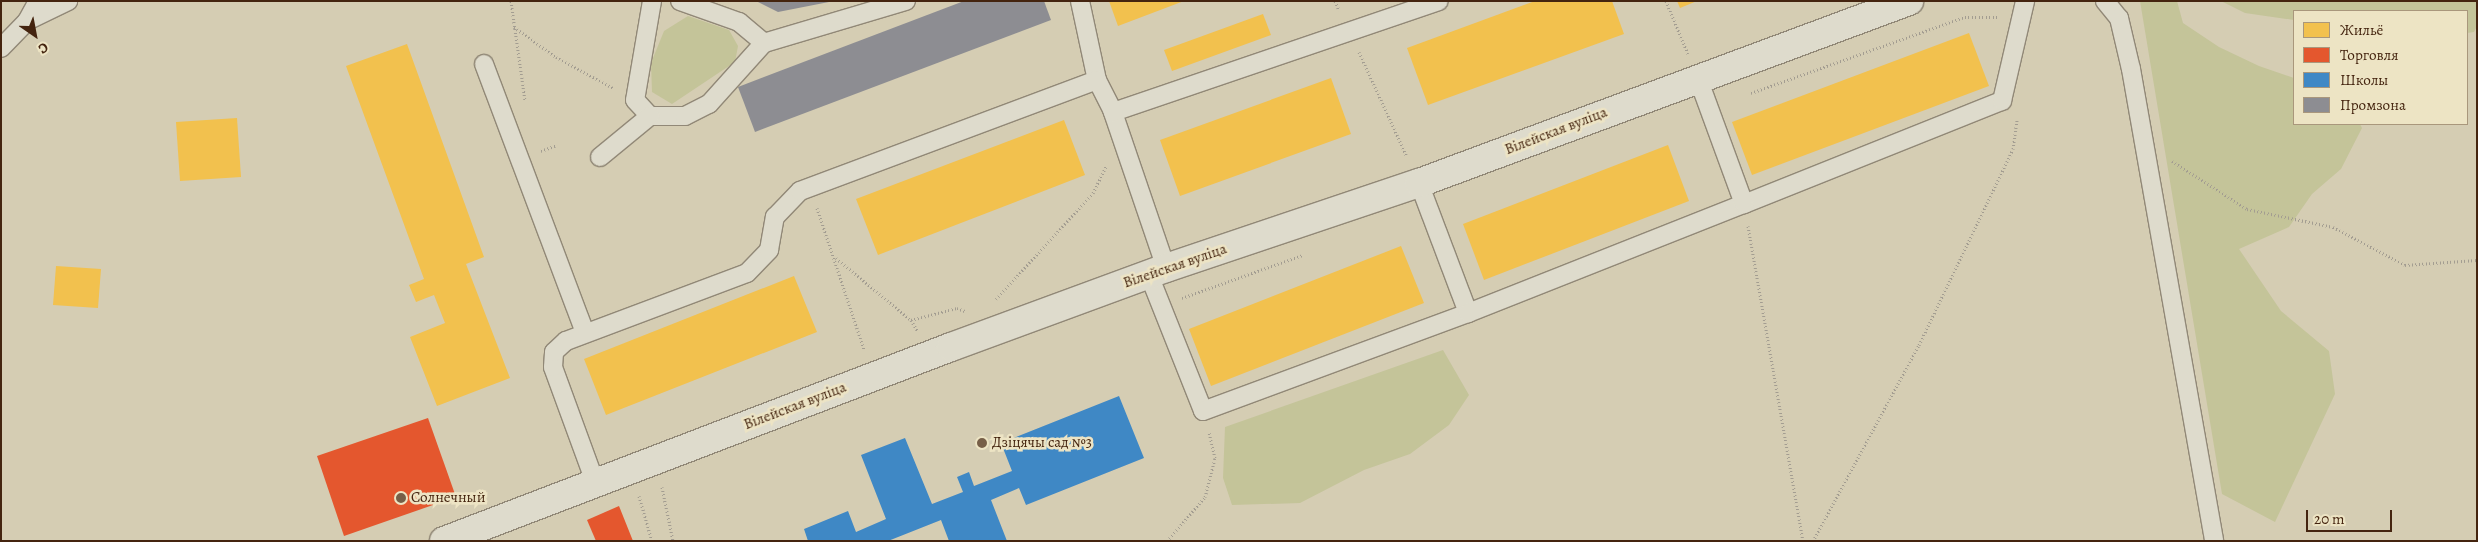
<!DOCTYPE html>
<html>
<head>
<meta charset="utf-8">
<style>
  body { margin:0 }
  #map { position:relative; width:2478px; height:542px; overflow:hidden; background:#d5cdb3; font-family:Alegreya,serif }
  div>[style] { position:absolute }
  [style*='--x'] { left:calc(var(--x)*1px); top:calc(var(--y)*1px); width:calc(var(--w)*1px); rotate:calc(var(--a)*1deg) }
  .green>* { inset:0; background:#c4c499 }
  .homes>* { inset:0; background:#f2c14e }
  .shops>* { inset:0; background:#e4572e }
  .schools>* { inset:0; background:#3f88c5 }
  .industry>* { inset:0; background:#8d8d92 }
  .path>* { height:3px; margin-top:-1.5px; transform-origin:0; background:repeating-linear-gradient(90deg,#a39d91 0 1px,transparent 0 3.5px) }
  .roads { filter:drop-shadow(1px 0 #918877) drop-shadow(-1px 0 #918877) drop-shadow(0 1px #918877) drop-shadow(0 -1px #918877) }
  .service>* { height:18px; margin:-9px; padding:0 9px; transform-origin:9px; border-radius:9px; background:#dedbcc }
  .minor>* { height:28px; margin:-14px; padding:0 14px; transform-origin:14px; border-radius:14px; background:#dedbcc }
  .dots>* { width:14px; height:14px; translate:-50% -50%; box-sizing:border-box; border:2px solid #ede4c4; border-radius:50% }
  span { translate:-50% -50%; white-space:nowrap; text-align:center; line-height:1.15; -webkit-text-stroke:5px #ede4c4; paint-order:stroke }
  .street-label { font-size:15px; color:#44240f }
  .poi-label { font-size:15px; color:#44240f }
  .left { translate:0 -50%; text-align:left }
  .frame { position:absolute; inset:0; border:2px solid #44240f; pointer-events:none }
  .legend { position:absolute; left:2293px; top:10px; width:175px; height:115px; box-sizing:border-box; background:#ede4c4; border:1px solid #a9977c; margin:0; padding:6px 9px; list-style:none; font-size:15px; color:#44240f }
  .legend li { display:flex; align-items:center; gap:10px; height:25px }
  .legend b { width:25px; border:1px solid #a9977c }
  .north { position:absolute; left:10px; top:10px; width:50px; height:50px; -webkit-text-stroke:4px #ede4c4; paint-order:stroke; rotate:147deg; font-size:14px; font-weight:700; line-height:20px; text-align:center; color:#44240f }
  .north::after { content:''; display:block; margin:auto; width:18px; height:22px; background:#44240f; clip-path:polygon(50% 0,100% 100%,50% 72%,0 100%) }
  .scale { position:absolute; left:2306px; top:510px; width:86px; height:22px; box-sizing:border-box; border:2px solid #44240f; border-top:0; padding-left:6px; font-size:15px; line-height:18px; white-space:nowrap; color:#44240f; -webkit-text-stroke:4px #ede4c4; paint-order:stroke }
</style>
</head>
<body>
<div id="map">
  <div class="green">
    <i style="clip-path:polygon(2140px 1px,2177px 1px,2183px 23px,2219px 47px,2259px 66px,2294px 78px,2294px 124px,2360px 124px,2362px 128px,2341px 169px,2312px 194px,2289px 227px,2239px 249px,2281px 311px,2329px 351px,2335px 394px,2275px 522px,2222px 494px)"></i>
    <i style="clip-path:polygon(2221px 1px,2477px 1px,2477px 26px,2474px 32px,2467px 33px,2467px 11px,2294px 11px,2294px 20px,2245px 13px)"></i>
    <i style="clip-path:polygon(688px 16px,729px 30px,738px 46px,735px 62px,672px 104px,652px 92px,651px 63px,664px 31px)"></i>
    <i style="clip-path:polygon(1443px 350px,1469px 395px,1449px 425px,1410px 454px,1364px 470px,1300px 503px,1232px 505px,1223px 478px,1225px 427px)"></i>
  </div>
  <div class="homes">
    <i style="clip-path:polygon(1109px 1px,1184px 1px,1118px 26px)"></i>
    <i style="clip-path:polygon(1535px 1px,1612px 1px,1624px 34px,1428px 105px,1407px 48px)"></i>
    <i style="clip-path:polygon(1677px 1px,1697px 1px,1680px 8px)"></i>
    <i style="clip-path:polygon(1263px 14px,1271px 35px,1172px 71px,1164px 50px)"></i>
    <i style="clip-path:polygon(1969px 33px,1989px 86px,1752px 175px,1732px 122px)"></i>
    <i style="clip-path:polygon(407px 44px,484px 257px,466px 264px,510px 378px,437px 406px,410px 337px,445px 323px,434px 295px,416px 302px,409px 285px,424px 279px,346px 66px)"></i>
    <i style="clip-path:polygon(1331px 78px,1351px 134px,1180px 196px,1160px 140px)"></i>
    <i style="clip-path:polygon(237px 118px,241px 177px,180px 181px,176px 122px)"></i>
    <i style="clip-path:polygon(1064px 120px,1085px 175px,878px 255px,856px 199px)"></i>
    <i style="clip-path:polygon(1668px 145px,1689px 201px,1484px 280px,1463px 224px)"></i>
    <i style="clip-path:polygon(1401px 246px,1424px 303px,1211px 386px,1189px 329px)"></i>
    <i style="clip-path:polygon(56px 266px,101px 269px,98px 308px,53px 305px)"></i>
    <i style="clip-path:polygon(794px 276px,817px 332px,606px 415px,584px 359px)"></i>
  </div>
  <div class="shops">
    <i style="clip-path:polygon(428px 418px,456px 497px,344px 536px,317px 456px)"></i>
    <i style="clip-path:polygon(619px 506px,633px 541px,596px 541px,587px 520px)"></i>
  </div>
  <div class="schools">
    <i style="clip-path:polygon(1119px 396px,1144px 458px,1026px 505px,1019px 488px,991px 500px,1007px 541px,949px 541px,941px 520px,888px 541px,808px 541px,804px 529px,848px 511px,856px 532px,886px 519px,861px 455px,905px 438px,932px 504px,963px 492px,957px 477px,969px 472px,974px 486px,1012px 471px,1001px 443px)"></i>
  </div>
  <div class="industry">
    <i style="clip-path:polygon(756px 1px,829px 1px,829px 2px,778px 12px)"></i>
    <i style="clip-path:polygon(964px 1px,1044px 1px,1051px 20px,755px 132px,738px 87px)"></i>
  </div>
  <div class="path">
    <i style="--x:511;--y:1;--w:100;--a:82"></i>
    <i style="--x:1335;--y:1;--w:10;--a:66"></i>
    <i style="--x:1666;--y:1;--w:57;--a:67.5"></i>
    <i style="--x:514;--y:27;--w:52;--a:35.5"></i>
    <i style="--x:556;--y:57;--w:65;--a:28.5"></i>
    <i style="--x:1359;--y:52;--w:115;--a:65.4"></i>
    <i style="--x:1751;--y:93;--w:227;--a:-19.6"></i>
    <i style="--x:1965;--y:17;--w:34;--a:0"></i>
    <i style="--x:541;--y:151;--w:17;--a:-21"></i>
    <i style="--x:2172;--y:161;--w:89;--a:32.6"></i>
    <i style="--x:2247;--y:209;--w:88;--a:11.8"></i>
    <i style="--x:2333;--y:227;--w:81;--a:27.8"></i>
    <i style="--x:2405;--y:265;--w:72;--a:-4"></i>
    <i style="--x:817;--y:208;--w:149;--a:71.6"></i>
    <i style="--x:1748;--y:226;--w:320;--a:80.1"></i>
    <i style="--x:836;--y:258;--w:97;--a:39.6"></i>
    <i style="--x:911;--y:320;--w:12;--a:59"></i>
    <i style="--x:1182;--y:298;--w:128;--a:-19.6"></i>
    <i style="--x:996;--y:299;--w:144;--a:-47.5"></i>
    <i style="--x:1093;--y:193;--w:30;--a:-64"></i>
    <i style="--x:911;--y:320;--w:48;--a:-14.6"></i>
    <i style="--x:957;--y:308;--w:9;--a:21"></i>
    <i style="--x:662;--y:487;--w:55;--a:78.5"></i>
    <i style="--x:639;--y:496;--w:47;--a:73.9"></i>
    <i style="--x:1167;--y:541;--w:58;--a:-49.2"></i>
    <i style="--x:1205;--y:497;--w:40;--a:-75.6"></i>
    <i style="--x:1215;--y:458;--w:26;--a:-103"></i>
    <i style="--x:1813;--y:541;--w:223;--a:-61.6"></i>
    <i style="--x:1919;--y:345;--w:217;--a:-64.4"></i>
    <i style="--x:2013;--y:149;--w:29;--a:-82"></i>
  </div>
  <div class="roads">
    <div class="service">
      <i style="--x:652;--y:1;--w:100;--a:99.7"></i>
      <i style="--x:635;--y:100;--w:22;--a:47"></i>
      <i style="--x:650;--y:116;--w:35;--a:0"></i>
      <i style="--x:685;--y:116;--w:27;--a:-27"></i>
      <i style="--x:709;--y:104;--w:82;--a:-48"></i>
      <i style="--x:764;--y:43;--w:148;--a:-16.5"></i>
      <i style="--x:680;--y:1;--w:63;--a:19.6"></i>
      <i style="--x:739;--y:22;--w:33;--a:40"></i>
      <i style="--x:1080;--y:1;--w:81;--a:77.9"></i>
      <i style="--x:2105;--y:1;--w:22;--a:51"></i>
      <i style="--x:2119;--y:18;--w:52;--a:76.8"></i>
      <i style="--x:2131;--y:69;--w:479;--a:80"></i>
      <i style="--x:27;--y:21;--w:46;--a:-26"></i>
      <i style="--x:1;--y:48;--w:37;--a:-46"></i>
      <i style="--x:27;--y:21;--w:23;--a:-61"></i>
      <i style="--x:484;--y:64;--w:287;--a:69.4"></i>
      <i style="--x:600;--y:157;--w:65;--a:-39.4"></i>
      <i style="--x:1419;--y:183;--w:139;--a:69.3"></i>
      <i style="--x:1744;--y:204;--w:278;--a:-21.8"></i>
      <i style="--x:2002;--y:101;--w:103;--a:-77"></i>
      <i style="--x:1166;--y:268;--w:165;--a:-108.8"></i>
      <i style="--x:1113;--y:112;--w:344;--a:-18.8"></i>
      <i style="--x:1149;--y:275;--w:146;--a:68.3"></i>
      <i style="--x:1203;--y:411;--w:283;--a:-20.3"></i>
      <i style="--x:1468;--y:313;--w:297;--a:-21.6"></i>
      <i style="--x:1744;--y:204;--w:134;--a:-110.1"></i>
      <i style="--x:595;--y:482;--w:122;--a:-110.1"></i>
      <i style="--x:553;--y:367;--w:15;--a:-86"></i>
      <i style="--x:554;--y:352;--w:16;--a:-43"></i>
      <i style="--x:566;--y:341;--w:193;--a:-20.6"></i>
      <i style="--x:747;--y:273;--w:32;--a:-46"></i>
      <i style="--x:769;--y:250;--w:34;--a:-80"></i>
      <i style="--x:775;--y:217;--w:36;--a:-46"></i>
      <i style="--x:800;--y:191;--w:317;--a:-20.5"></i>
      <i style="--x:1097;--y:80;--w:36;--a:63"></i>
    </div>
    <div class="minor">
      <i style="--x:444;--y:541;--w:543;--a:-20.94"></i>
      <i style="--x:951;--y:347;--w:229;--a:-20.2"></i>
      <i style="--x:1166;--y:268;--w:267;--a:-18.6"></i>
      <i style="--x:1419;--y:183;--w:523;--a:-20.38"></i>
    </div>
  </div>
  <div class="dots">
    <i style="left:982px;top:443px;background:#775f48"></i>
    <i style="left:401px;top:498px;background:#775f48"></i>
  </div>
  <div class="street-label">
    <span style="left:1556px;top:131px;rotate:-21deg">Вілейская вуліца</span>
    <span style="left:1175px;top:266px;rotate:-19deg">Вілейская вуліца</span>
    <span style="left:795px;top:406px;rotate:-21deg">Вілейская вуліца</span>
  </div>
  <div class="poi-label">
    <span class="left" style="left:992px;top:443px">Дзіцячы сад №3</span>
    <span class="left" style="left:411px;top:498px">Солнечный</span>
  </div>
  <div class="frame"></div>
  <ul class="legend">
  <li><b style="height:14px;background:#f2c14e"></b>Жильё</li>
  <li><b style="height:14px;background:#e4572e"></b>Торговля</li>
  <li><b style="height:14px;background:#3f88c5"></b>Школы</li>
  <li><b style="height:14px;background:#8d8d92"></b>Промзона</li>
  </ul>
  <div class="north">С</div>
  <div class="scale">20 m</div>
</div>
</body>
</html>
